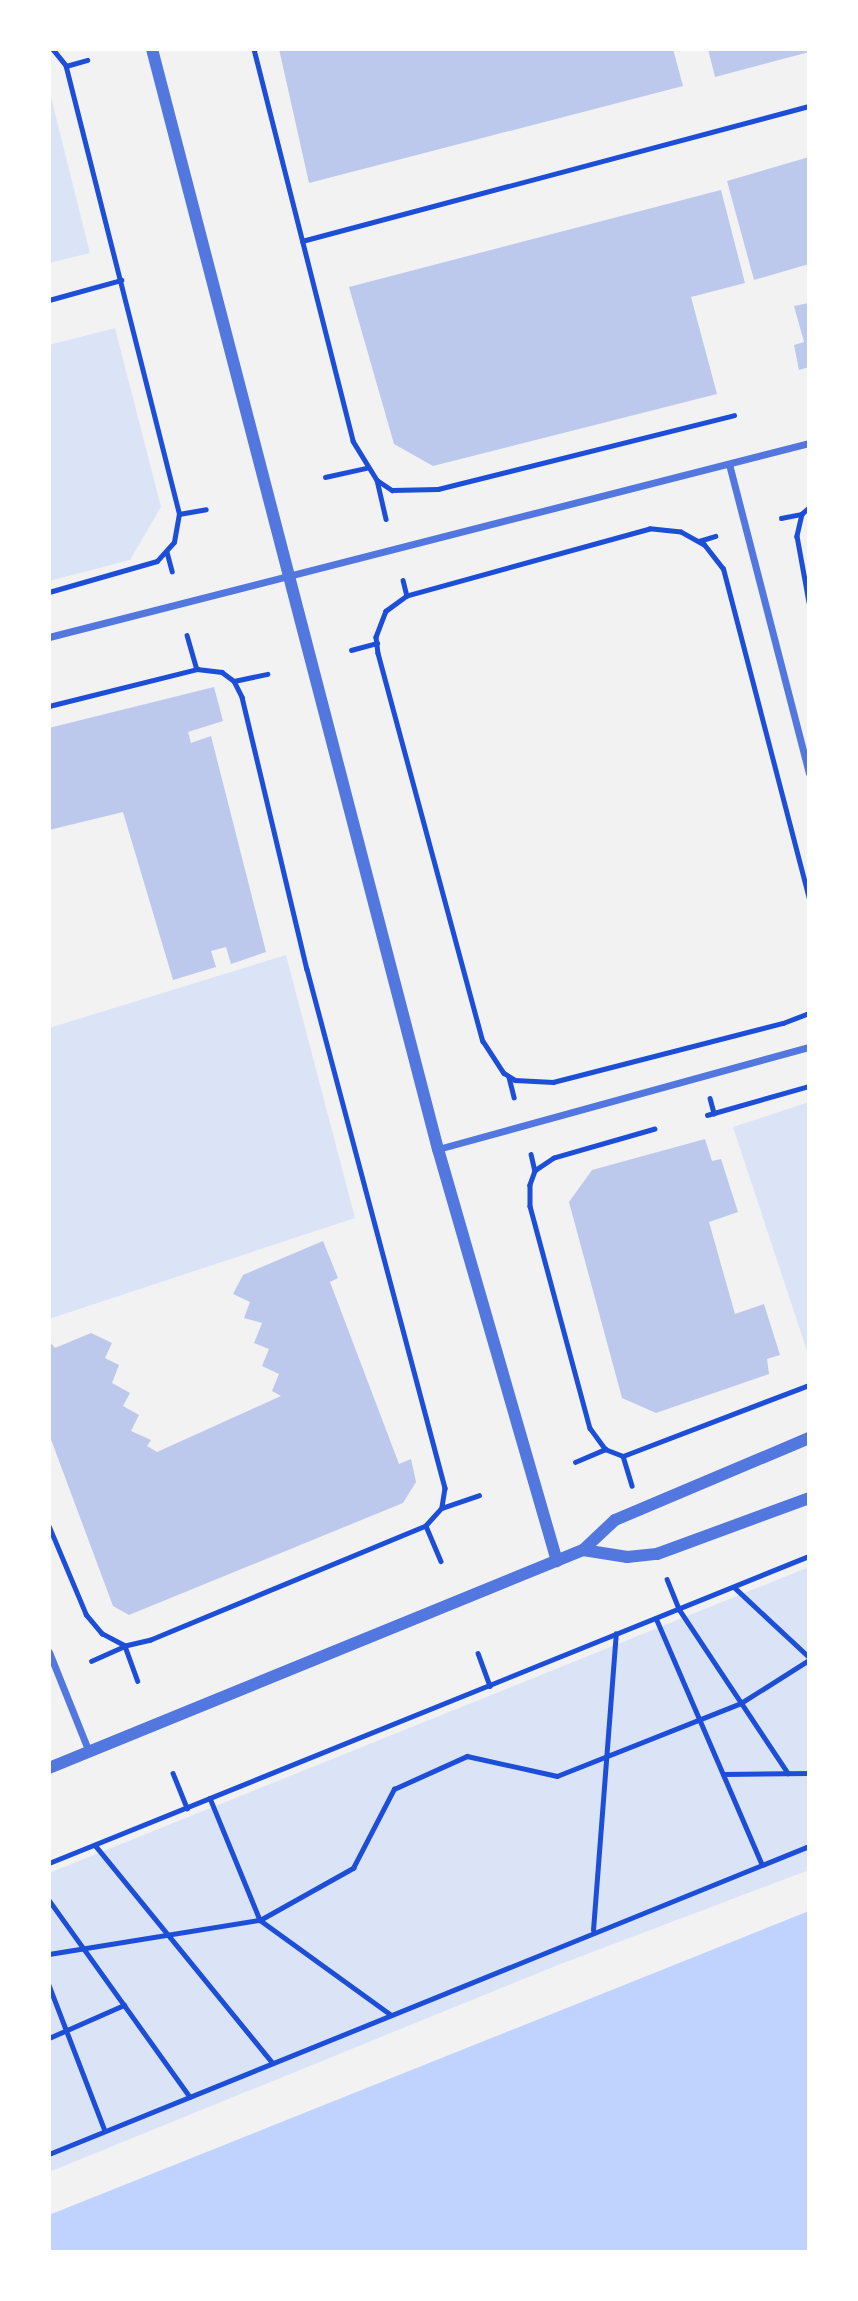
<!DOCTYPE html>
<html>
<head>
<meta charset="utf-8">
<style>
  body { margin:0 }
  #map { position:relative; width:858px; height:2301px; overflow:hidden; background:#f2f2f2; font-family:Barlow,sans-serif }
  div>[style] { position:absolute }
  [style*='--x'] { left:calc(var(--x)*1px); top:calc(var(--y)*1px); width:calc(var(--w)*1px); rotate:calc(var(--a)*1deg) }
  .green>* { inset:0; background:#dbe4f7 }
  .water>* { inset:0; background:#bfd3fe }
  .building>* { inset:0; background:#bdc9ec }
  .path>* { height:4.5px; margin:-2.25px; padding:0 2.25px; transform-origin:2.25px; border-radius:2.25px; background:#1d4ed8 }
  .minor>* { height:7px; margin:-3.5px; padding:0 3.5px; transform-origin:3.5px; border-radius:3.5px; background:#5277de }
  .tertiary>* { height:12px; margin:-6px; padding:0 6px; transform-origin:6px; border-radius:6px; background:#5277de }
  span { translate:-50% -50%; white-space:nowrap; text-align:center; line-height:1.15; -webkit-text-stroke:7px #fff; paint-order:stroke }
  .frame { position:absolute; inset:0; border:51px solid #fff; pointer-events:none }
</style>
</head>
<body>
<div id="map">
  <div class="green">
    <i style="clip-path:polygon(49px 89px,90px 253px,49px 263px)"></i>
    <i style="clip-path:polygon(115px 328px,161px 507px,130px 560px,49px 581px,49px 345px)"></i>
    <i style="clip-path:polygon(286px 955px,355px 1218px,49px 1319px,49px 1028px)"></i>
    <i style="clip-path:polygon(809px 1102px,809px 1357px,733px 1127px)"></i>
    <i style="clip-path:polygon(809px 1567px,809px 1870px,558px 1965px,49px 2172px,49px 1873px)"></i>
  </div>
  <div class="water">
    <i style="clip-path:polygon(809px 1911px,809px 2252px,49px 2252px,49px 2215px)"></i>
  </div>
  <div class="building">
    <i style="clip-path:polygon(279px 49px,673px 49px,683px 86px,309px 183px)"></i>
    <i style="clip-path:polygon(708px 49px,809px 49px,809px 52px,715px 77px)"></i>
    <i style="clip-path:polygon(809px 157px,809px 264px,754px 280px,727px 181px)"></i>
    <i style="clip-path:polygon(721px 190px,745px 283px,691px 297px,717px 394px,433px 466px,394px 444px,349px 287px)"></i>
    <i style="clip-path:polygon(809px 303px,809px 367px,799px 370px,794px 345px,804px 342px,794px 306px)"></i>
    <i style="clip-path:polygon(214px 687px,223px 721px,188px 732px,191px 743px,211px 736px,266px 952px,231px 964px,226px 947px,211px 951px,216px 967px,173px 980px,123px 812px,49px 830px,49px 728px)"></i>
    <i style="clip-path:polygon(705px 1139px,712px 1161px,721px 1159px,738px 1212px,709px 1222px,735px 1314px,764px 1304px,780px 1355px,767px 1359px,769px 1374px,656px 1413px,622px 1398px,569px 1202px,592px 1170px)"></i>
    <i style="clip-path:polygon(323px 1241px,338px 1278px,330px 1282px,399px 1464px,411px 1459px,416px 1482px,403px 1503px,129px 1615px,113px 1606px,49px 1434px,49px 1341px,55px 1348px,91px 1333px,112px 1343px,105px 1358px,119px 1365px,112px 1383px,130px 1393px,123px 1406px,139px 1415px,131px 1431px,151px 1440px,147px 1446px,157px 1452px,281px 1396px,272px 1391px,279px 1374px,262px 1366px,269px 1349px,254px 1343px,262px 1323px,244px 1318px,250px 1302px,233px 1294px,243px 1275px)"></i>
  </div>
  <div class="path">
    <i style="--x:254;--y:49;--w:404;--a:75.8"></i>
    <i style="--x:353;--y:441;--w:46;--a:58.4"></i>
    <i style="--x:377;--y:480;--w:18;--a:34"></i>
    <i style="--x:392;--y:490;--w:46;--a:-1.2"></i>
    <i style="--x:438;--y:489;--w:305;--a:-14"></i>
    <i style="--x:66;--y:66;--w:22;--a:-16"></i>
    <i style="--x:302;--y:241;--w:525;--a:-14.91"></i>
    <i style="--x:49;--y:300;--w:75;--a:-15.5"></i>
    <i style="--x:325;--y:477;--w:42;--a:-12.4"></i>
    <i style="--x:377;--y:480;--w:40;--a:77"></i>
    <i style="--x:809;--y:508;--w:9;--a:139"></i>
    <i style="--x:802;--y:514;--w:23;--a:103"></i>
    <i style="--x:797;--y:536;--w:67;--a:79.7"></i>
    <i style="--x:179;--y:514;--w:27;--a:-10"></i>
    <i style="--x:781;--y:518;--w:21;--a:-11"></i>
    <i style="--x:699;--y:541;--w:17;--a:-17"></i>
    <i style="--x:167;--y:552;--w:20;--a:75"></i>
    <i style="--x:403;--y:580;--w:16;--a:76"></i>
    <i style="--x:49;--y:592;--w:112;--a:-16"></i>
    <i style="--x:157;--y:561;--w:25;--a:-48"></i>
    <i style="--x:174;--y:542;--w:28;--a:-80"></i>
    <i style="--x:179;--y:514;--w:462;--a:-104.2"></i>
    <i style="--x:66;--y:66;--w:22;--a:-129"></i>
    <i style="--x:187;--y:635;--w:35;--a:74"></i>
    <i style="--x:351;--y:650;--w:27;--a:-15"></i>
    <i style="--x:234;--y:681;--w:34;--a:-12"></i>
    <i style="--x:49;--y:706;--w:153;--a:-14"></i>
    <i style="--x:197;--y:669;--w:25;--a:7"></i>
    <i style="--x:222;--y:672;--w:15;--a:37"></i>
    <i style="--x:234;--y:681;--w:18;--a:63"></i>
    <i style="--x:242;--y:697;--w:280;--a:76.6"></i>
    <i style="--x:307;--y:969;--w:537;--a:75.11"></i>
    <i style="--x:445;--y:1488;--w:20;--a:99"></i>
    <i style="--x:442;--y:1508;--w:24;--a:132"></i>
    <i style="--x:426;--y:1526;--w:298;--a:157.5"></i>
    <i style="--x:151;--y:1640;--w:27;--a:167"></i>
    <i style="--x:125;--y:1646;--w:26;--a:-152"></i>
    <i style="--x:102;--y:1634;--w:25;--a:-130"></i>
    <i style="--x:86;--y:1615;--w:95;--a:-112.8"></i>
    <i style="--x:809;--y:899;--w:341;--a:-104.6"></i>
    <i style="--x:723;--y:569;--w:31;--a:-128"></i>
    <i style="--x:704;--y:545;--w:26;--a:-151"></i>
    <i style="--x:681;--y:532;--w:31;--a:-174"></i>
    <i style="--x:650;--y:529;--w:252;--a:164.6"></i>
    <i style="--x:407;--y:596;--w:26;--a:144"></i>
    <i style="--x:386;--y:611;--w:28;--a:111"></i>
    <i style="--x:376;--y:637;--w:16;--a:83"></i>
    <i style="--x:378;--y:653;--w:402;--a:74.9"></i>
    <i style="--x:483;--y:1041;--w:38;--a:57"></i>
    <i style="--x:504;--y:1073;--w:13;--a:32"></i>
    <i style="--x:515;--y:1080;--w:38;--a:3"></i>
    <i style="--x:553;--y:1082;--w:237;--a:-14.4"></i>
    <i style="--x:783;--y:1023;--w:28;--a:-21"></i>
    <i style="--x:509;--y:1077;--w:21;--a:76"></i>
    <i style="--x:710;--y:1098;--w:16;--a:75"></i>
    <i style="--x:707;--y:1115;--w:106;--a:-15.9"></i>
    <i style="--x:655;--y:1129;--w:105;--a:164"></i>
    <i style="--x:554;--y:1158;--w:23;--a:146"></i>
    <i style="--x:535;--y:1171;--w:15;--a:110"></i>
    <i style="--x:530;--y:1185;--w:21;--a:90"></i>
    <i style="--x:530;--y:1206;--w:230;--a:74.9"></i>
    <i style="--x:590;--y:1428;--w:26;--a:54"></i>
    <i style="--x:605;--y:1449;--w:19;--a:21"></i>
    <i style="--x:623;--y:1456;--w:199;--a:-20.9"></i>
    <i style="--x:531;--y:1154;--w:17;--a:77"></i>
    <i style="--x:623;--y:1456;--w:31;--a:73"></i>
    <i style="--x:575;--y:1462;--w:33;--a:-23"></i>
    <i style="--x:442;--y:1508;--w:39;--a:-19"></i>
    <i style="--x:426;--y:1526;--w:38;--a:67"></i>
    <i style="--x:667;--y:1579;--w:32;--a:68"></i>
    <i style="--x:679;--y:1609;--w:197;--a:56.4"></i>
    <i style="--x:734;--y:1587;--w:103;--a:43"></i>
    <i style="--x:656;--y:1618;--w:268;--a:66.7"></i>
    <i style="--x:478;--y:1653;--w:35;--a:70"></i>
    <i style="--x:91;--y:1661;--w:37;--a:-24"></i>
    <i style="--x:125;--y:1646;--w:37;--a:70"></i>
    <i style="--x:173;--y:1773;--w:38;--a:68"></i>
    <i style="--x:723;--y:1774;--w:86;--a:-0.7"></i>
    <i style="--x:210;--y:1798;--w:132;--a:67.7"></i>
    <i style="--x:260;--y:1920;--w:160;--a:35.9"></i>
    <i style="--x:95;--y:1845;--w:281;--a:50.8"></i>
    <i style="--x:49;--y:1863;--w:820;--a:-22"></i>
    <i style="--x:49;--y:1900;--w:242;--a:54.4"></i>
    <i style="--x:593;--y:1930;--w:297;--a:-85.6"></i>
    <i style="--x:49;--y:1954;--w:214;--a:-9.2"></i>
    <i style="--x:260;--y:1920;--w:107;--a:-29.2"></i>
    <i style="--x:353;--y:1868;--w:89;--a:-62.6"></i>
    <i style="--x:394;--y:1789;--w:80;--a:-24.3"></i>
    <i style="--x:467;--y:1756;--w:92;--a:12.5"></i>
    <i style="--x:557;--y:1776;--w:198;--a:-21.6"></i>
    <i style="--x:741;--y:1703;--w:80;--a:-32.3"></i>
    <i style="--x:49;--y:1985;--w:156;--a:69"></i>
    <i style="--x:49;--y:2038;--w:82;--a:-23.7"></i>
    <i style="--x:49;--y:2154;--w:820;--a:-22.06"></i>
  </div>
  <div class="minor">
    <i style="--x:729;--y:464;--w:319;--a:75.5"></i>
    <i style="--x:49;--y:637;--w:784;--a:-14.32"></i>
    <i style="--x:438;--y:1149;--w:385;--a:-15.4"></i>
    <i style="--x:49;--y:1652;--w:108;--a:68.2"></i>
  </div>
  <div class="tertiary">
    <i style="--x:152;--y:49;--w:1137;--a:75.43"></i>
    <i style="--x:438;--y:1149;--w:429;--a:73.9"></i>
    <i style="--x:583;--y:1550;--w:45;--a:9"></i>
    <i style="--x:627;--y:1557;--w:30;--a:-6"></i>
    <i style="--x:657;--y:1554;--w:162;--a:-20.2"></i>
    <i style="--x:49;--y:1768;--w:577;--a:-22.21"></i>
    <i style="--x:583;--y:1550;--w:44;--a:-43.2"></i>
    <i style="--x:615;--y:1520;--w:211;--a:-22.9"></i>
  </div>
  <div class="frame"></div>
</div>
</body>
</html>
